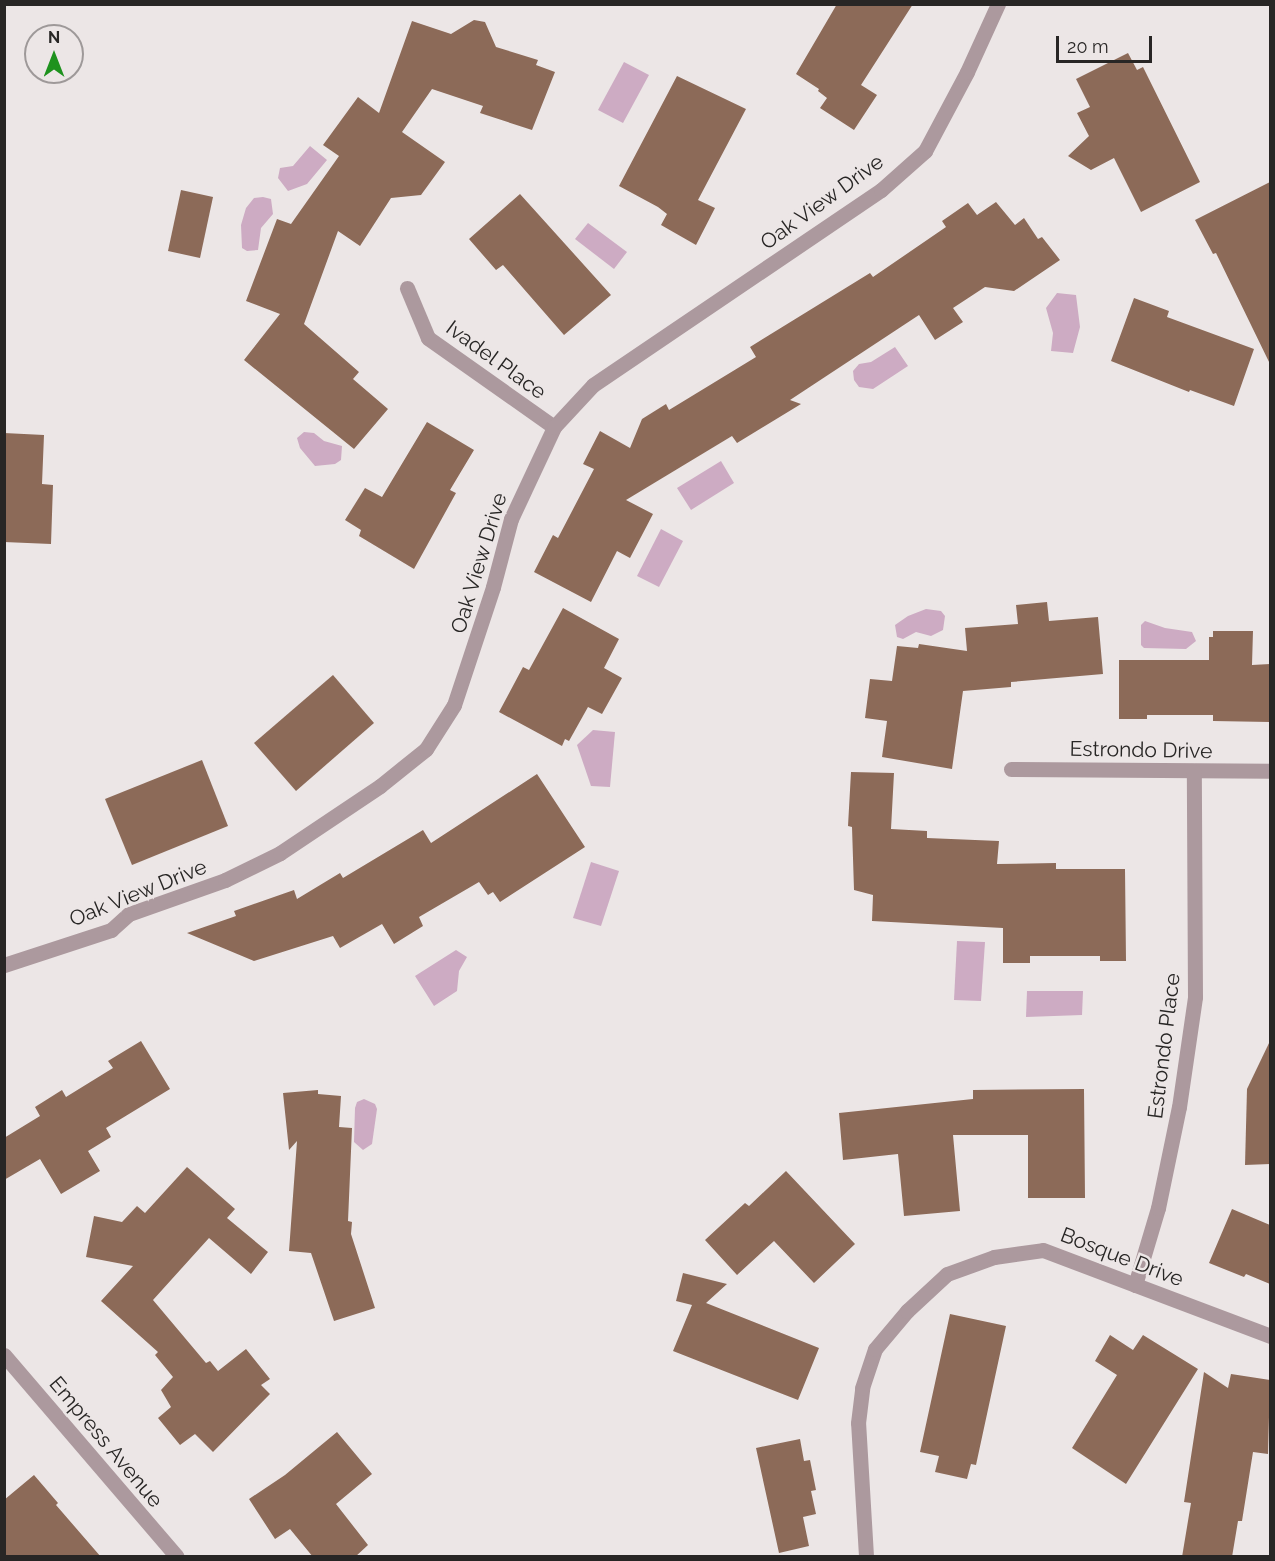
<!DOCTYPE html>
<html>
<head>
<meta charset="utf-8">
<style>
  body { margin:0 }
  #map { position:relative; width:1275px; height:1561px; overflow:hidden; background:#ece6e6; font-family:Raleway,sans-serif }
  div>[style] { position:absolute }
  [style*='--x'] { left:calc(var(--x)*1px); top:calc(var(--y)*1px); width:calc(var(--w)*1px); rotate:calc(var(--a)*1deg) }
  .water>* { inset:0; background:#cdabc3 }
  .building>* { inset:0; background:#8c6a58 }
  .street>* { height:15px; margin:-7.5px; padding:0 7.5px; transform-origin:7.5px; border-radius:7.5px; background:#ac999e }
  span { translate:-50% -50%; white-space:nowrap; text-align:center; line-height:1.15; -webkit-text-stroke:5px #ece6e6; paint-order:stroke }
  .street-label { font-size:21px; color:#282625 }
  .frame { position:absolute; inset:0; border:6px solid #282625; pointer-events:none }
  .north { position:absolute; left:24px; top:24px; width:60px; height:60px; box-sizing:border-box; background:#ece6e6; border:2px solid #9e9999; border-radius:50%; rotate:0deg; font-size:16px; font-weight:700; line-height:24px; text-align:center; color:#282625 }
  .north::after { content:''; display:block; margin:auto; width:21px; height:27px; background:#1e921e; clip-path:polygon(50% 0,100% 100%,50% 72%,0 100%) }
  .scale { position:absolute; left:1056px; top:36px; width:96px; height:27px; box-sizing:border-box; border:3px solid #282625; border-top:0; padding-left:8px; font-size:18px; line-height:21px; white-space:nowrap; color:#282625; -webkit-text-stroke:4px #ece6e6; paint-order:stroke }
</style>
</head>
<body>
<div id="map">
  <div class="water">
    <i style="clip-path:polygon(624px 62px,649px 75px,623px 123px,598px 110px)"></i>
    <i style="clip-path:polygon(310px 146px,327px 160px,307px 184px,288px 191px,278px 178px,280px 168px,293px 166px)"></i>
    <i style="clip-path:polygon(263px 197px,271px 199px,273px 214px,261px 228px,258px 250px,247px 251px,242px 248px,241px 225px,246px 208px,254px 198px)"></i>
    <i style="clip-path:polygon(588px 223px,627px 252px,614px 269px,575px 239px)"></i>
    <i style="clip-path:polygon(1057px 293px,1076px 295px,1080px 327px,1073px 353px,1051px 351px,1053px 333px,1046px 308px)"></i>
    <i style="clip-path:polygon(895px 347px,908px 366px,873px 389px,859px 387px,854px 380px,853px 371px,859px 364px,871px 362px)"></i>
    <i style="clip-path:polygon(304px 432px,314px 433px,324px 441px,342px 446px,341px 460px,335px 464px,315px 466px,300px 448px,297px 438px)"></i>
    <i style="clip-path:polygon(721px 461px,734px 483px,691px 510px,677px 488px)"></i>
    <i style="clip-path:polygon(661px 529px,683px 541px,659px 587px,637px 576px)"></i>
    <i style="clip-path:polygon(926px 609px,941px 611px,945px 616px,943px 630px,931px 636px,916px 632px,903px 639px,897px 637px,895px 625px,908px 616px)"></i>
    <i style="clip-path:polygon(1145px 621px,1165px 628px,1192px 632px,1196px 641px,1186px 649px,1144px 648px,1141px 645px,1141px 625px)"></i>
    <i style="clip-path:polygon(593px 730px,615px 732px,610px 787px,591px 786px,577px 745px)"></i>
    <i style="clip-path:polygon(591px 862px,619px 871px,601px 926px,573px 918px)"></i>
    <i style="clip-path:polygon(957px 941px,985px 942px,981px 1001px,954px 1000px)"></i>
    <i style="clip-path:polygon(456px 950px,467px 957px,459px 971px,457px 991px,434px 1006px,415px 976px)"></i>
    <i style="clip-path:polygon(1027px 991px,1083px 991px,1082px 1015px,1026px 1017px)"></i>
    <i style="clip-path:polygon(364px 1099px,375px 1104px,377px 1109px,372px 1144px,363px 1150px,354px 1142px,355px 1108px,357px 1102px)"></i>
  </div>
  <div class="building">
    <i style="clip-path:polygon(837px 4px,913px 4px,861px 85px,877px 95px,854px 130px,820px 108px,827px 98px,818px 91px,819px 89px,796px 74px)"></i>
    <i style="clip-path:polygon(474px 20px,485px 22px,496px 47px,538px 60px,536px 65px,555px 72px,532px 130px,480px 113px,483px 106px,432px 89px,402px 132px,445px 162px,421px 195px,391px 198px,360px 246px,338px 231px,304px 324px,359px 372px,353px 379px,388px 409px,354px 449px,244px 360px,280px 314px,246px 301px,277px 219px,291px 224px,339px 156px,323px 145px,358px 97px,379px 113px,412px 21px,451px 34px)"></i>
    <i style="clip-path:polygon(1128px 53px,1137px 70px,1143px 67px,1200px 182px,1141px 212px,1114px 158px,1091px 170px,1068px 156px,1089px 136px,1077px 113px,1090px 107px,1076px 79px)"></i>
    <i style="clip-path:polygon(677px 76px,746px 109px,698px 200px,715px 208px,696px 245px,661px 225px,667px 214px,658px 207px,619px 186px)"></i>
    <i style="clip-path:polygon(1270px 182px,1270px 364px,1216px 253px,1213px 254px,1195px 220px)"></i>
    <i style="clip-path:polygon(181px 190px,213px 197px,200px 258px,168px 251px)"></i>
    <i style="clip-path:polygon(520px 194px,611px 295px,564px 335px,503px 265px,496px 270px,469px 239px)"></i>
    <i style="clip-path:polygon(996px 202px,1015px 225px,1024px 218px,1038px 239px,1042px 237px,1060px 260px,1014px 291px,985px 287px,953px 308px,963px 322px,935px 340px,919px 315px,790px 400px,801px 404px,737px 443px,732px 436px,626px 500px,653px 514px,630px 558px,617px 551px,591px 602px,534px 572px,553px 535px,558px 538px,594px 469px,583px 464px,600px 431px,630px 448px,642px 419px,666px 404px,669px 410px,756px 357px,750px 347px,870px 273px,873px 277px,946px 227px,942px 221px,968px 203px,977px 215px)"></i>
    <i style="clip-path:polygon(1134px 298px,1169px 311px,1167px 317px,1254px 349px,1234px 406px,1190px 390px,1189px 392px,1111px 361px)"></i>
    <i style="clip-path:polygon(427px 422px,474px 450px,450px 490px,456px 493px,414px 569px,359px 536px,361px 530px,345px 520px,365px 488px,382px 497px)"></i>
    <i style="clip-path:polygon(4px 433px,44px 435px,42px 484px,53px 485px,51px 544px,4px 542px)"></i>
    <i style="clip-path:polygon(1047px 602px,1049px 621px,1098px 617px,1103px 674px,1011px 682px,1011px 687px,963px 691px,952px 769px,882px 757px,887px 721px,865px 718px,870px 679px,892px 681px,897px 646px,918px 648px,919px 644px,967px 651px,965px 628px,1018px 624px,1016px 605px)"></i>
    <i style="clip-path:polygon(563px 608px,619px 639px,604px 668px,622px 678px,602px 714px,588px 707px,569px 741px,565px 739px,562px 746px,499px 712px,523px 667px,529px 670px)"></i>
    <i style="clip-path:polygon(1213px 631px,1253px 631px,1252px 665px,1270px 664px,1270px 722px,1213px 721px,1213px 715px,1147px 715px,1147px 719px,1119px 719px,1119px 660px,1209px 660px,1209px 637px,1213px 637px)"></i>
    <i style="clip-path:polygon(333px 675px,374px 723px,296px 791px,254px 743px)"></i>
    <i style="clip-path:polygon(202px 760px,228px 826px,132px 865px,105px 799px)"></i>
    <i style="clip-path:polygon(851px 772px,894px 773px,891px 829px,927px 831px,927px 838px,999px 841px,997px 864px,1056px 863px,1056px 869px,1125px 869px,1126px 961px,1100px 961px,1100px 956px,1030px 956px,1030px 963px,1003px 963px,1003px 928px,872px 921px,873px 895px,854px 890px,852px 827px,848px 826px)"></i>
    <i style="clip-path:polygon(537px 774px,585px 847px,500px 902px,493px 892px,488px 895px,479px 882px,419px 917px,423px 926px,394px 944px,382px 924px,340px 948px,333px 936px,254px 961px,187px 933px,236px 916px,234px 911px,294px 890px,297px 899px,340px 873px,343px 878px,423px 830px,431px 843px)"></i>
    <i style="clip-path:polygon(141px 1041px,170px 1089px,106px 1128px,111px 1137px,88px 1151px,100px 1171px,61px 1194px,40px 1159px,4px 1180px,4px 1138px,40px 1116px,35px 1107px,62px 1090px,66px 1097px,113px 1068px,108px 1061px)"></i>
    <i style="clip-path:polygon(1270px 1041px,1270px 1164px,1245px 1165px,1247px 1089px)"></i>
    <i style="clip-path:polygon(1084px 1089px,1085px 1198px,1028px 1198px,1028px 1135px,953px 1135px,960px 1211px,904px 1216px,898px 1154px,843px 1160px,839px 1113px,973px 1099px,973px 1090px)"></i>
    <i style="clip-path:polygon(318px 1090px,318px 1094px,341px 1096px,339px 1127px,352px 1128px,348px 1221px,352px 1222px,351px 1234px,375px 1308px,334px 1321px,311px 1253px,289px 1251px,297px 1141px,289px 1150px,283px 1093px)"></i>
    <i style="clip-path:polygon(187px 1167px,235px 1209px,227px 1218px,268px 1252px,251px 1274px,209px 1238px,153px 1300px,206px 1363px,210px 1361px,218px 1371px,246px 1349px,270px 1379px,261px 1385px,270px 1394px,213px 1452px,195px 1434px,180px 1445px,158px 1418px,171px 1407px,161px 1390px,173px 1377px,155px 1355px,158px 1352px,101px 1301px,133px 1266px,86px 1257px,94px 1216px,122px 1222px,137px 1206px,145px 1213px)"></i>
    <i style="clip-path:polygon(786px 1171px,855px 1244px,814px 1283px,774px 1241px,737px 1275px,705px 1240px,745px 1203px,749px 1206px)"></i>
    <i style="clip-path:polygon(1232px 1209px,1270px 1225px,1270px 1284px,1246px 1274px,1244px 1277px,1209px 1263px)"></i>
    <i style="clip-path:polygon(683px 1273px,727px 1284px,706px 1303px,819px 1348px,798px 1400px,673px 1351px,692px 1305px,676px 1301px)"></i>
    <i style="clip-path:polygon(950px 1314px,1006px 1326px,976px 1465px,971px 1464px,967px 1479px,935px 1472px,939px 1456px,920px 1452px)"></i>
    <i style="clip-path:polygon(1110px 1335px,1133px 1350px,1143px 1335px,1198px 1369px,1126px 1484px,1072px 1448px,1117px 1375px,1095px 1361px)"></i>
    <i style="clip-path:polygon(1204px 1372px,1228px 1388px,1231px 1374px,1270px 1380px,1268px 1454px,1253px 1452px,1242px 1521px,1238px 1521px,1232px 1557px,1182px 1557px,1191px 1503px,1184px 1502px)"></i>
    <i style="clip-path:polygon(337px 1432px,372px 1474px,336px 1504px,368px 1545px,355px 1557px,313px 1557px,290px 1529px,275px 1539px,249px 1499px,285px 1475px)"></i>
    <i style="clip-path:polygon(800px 1439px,804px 1461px,810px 1460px,816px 1490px,811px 1491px,816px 1514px,803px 1517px,809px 1546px,779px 1553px,756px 1448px)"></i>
    <i style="clip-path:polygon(34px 1475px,58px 1503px,56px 1505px,101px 1557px,4px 1557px,4px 1500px)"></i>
  </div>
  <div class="street">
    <i style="--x:407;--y:288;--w:54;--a:67.2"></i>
    <i style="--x:428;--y:338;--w:154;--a:35.2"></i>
    <i style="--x:1011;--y:769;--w:259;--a:0.4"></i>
    <i style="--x:4;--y:965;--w:113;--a:-18.1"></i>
    <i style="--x:111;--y:930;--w:24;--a:-42"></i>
    <i style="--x:129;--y:914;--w:102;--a:-19.5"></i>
    <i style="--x:225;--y:880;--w:61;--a:-26.1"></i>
    <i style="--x:280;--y:853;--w:120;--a:-33.8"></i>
    <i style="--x:380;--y:786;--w:59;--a:-38.8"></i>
    <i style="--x:426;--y:749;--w:52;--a:-57.5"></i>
    <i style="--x:454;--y:705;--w:124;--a:-71.7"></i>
    <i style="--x:493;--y:587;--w:70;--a:-75.2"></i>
    <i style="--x:511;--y:519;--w:102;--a:-64.9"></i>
    <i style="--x:554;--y:427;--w:57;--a:-47.1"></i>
    <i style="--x:593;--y:385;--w:348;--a:-34.1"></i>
    <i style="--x:881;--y:190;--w:59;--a:-41.6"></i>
    <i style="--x:925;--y:151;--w:89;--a:-62"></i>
    <i style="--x:967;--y:72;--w:75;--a:-65.5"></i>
    <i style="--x:1135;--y:1285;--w:80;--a:-73.4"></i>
    <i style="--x:1158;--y:1208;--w:103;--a:-78.3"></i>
    <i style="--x:1179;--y:1107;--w:111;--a:-81.7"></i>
    <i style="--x:1195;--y:997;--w:225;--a:-90.3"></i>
    <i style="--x:4;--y:1355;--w:265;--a:49.4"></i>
    <i style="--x:866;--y:1556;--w:133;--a:-93.4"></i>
    <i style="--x:858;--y:1423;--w:35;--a:-83"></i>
    <i style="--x:862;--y:1388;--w:41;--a:-71.6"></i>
    <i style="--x:875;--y:1349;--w:50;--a:-49.9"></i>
    <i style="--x:907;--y:1311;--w:54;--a:-42.8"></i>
    <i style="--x:947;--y:1274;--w:50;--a:-19.9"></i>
    <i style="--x:994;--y:1257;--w:49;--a:-8.1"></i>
    <i style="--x:1043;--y:1250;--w:243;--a:20.7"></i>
  </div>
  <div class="street-label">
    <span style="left:822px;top:202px;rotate:-36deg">Oak View Drive</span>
    <span style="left:496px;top:360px;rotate:36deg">Ivadel Place</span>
    <span style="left:479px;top:563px;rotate:-73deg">Oak View Drive</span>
    <span style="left:1141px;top:750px;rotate:1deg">Estrondo Drive</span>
    <span style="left:138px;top:893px;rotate:-22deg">Oak View Drive</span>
    <span style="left:1164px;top:1046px;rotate:-83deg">Estrondo Place</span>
    <span style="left:1122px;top:1257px;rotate:21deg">Bosque Drive</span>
    <span style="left:106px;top:1442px;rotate:50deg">Empress Avenue</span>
  </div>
  <div class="frame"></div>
  <div class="north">N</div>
  <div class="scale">20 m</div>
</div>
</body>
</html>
